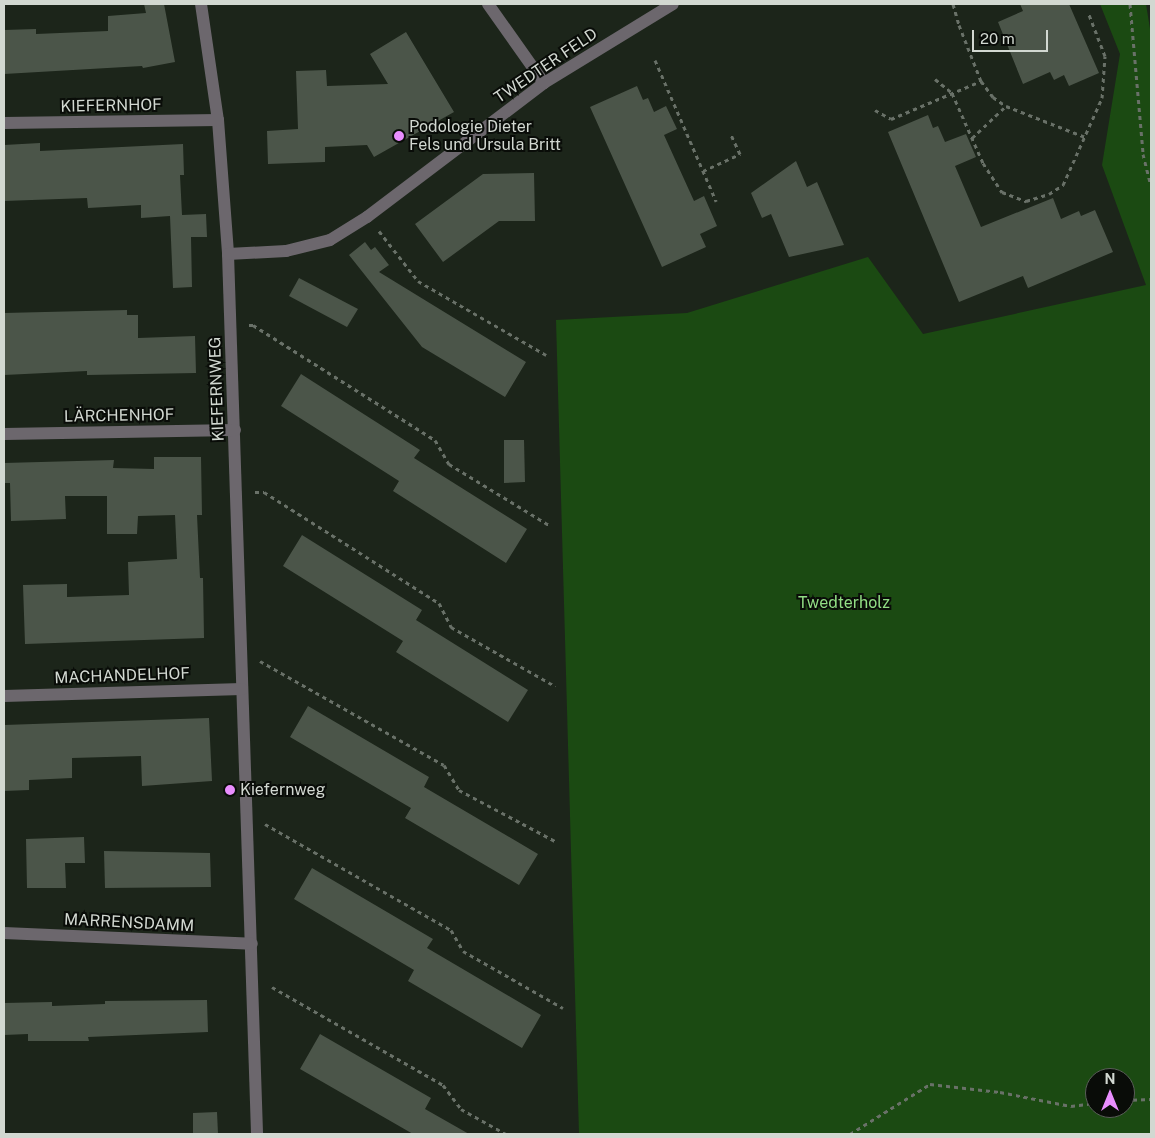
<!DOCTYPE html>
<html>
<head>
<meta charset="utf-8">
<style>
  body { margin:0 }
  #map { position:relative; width:1155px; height:1138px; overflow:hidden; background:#1c251a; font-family:"Public Sans",sans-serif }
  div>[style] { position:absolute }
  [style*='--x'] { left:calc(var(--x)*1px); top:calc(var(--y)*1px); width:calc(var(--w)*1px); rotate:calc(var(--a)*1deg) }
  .green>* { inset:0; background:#1b4a12 }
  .building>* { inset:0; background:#4b5549 }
  .path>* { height:3px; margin-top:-1.5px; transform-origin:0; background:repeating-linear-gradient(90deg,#697168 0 4px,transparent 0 8px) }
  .minor>* { height:12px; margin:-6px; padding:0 6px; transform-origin:6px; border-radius:6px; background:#6c676d }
  .dots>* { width:14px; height:14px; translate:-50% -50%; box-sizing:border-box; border:2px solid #090c08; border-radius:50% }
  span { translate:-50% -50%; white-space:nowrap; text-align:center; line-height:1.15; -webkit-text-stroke:4px #090c08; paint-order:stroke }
  .street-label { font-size:16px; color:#d2d8d1 }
  .poi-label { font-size:16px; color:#d2d8d1 }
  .left { translate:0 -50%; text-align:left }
  .park-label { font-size:16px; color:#91dd84 }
  .frame { position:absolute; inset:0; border:5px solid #d2d8d1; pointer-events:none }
  .north { position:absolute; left:1085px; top:1068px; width:50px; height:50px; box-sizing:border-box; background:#090c08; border:1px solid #595e58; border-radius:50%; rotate:0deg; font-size:14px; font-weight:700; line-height:20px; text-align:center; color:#d2d8d1 }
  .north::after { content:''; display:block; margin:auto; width:18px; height:22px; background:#e98efe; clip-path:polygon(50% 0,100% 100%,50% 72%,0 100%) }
  .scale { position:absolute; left:972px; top:30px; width:76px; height:22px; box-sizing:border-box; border:2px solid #d2d8d1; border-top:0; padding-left:6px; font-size:15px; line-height:18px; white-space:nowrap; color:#d2d8d1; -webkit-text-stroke:4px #090c08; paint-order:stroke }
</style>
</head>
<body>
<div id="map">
  <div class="green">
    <i style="clip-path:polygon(evenodd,1100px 4px,1146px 4px,1151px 35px,1151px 1134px,579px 1134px,556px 320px,687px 313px,868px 257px,923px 334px,1146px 285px,1102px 165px,1120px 54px,1100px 4px,1095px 1078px,1125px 1078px,1125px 1108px,1095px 1108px,1095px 1078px)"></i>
  </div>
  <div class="building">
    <i style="clip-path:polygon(144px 4px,164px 4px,175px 62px,143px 68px,142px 66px,4px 74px,4px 30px,36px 29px,36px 34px,108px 31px,108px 16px,146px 13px)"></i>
    <i style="clip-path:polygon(1020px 4px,1069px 4px,1099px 73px,1069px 86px,1064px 75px,1054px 80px,1050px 72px,1023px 84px,998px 22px,1023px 11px)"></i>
    <i style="clip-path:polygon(406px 32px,454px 112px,374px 157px,367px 145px,325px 147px,325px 162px,268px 164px,267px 131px,298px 129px,296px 71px,326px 70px,327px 86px,388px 84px,370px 54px)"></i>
    <i style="clip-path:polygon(637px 86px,643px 100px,648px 98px,654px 112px,666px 106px,677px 129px,664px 135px,694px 201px,704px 196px,717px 226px,700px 234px,706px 247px,662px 267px,590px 107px)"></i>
    <i style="clip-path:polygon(928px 115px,933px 128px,938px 126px,945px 142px,966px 134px,976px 157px,955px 166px,981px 227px,1053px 198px,1061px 219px,1079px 211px,1081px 216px,1095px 210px,1113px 252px,1028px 288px,1023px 276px,959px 302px,888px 132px)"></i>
    <i style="clip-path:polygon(40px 143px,40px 151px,183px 144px,184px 175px,180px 175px,182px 215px,206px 214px,207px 237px,191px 237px,192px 287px,173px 288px,170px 216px,141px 218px,141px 205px,88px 208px,87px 198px,4px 201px,4px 145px)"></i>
    <i style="clip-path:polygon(796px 161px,807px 187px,817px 182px,844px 245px,789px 257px,771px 214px,762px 218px,751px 193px)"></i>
    <i style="clip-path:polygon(534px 173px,535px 221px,499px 221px,443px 262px,415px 224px,483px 174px)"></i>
    <i style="clip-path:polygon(365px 242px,371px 250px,375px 247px,389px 265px,379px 272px,526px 362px,505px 397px,422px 347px,349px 255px)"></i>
    <i style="clip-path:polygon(299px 278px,358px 309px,347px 327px,289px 296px)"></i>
    <i style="clip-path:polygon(127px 310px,127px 315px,138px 315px,138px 338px,195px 336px,196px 373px,87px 375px,87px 371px,4px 375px,4px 313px)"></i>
    <i style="clip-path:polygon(301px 374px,420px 450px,414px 458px,527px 529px,506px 563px,393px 491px,399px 481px,281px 406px)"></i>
    <i style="clip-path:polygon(504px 440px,524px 440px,525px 482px,504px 483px)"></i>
    <i style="clip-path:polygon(154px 457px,201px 457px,202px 515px,197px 515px,200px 578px,203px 578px,204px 638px,25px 644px,23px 585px,67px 584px,67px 597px,129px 595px,128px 562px,177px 559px,175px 515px,138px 516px,137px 534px,107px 534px,107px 496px,65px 496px,66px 519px,11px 521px,10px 483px,4px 483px,4px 463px,114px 460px,113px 468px,154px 469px)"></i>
    <i style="clip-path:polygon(302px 535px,422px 610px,416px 620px,528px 690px,508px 722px,396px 652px,403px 641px,283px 566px)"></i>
    <i style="clip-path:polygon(308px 706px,429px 777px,424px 787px,538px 854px,519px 885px,405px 818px,411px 808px,290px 737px)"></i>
    <i style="clip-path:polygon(209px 718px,212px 781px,142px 786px,141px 756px,72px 758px,72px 778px,29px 780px,29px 790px,4px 791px,4px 725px)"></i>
    <i style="clip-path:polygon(84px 837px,85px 863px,65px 863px,66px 888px,27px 888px,26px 839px)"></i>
    <i style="clip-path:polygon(104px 851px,210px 853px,211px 887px,105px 888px)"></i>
    <i style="clip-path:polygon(312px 868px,433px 939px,427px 948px,541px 1015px,522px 1048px,408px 981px,414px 970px,294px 899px)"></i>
    <i style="clip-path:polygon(207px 1000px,208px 1032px,88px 1037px,89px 1041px,28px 1041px,28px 1034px,4px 1035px,4px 1003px,52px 1002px,52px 1006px,105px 1004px,105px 1001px)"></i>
    <i style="clip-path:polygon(320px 1034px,431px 1098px,425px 1109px,469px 1134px,413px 1134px,300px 1069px)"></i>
    <i style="clip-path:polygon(217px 1112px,218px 1134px,193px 1134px,193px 1113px)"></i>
  </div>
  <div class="path">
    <i style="--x:953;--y:4;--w:22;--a:74"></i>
    <i style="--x:959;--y:25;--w:60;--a:68.6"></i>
    <i style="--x:981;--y:81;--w:20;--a:53"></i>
    <i style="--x:993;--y:97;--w:16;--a:35"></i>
    <i style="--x:1006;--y:106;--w:85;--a:21.4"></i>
    <i style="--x:1130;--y:4;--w:151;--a:85"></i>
    <i style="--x:1143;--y:154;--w:32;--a:76"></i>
    <i style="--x:655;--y:60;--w:154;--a:66.6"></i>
    <i style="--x:935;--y:79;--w:22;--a:39"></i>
    <i style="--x:952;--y:93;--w:77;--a:66.1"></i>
    <i style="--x:983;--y:163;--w:35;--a:57"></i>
    <i style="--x:1002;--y:192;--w:26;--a:21"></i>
    <i style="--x:1026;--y:201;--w:24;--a:-17"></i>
    <i style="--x:1049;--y:194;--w:17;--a:-33"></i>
    <i style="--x:1063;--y:185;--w:95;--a:-65.9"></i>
    <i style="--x:1102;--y:98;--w:42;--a:-85.9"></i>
    <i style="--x:1105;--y:56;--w:47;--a:-111.1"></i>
    <i style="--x:875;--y:110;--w:18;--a:29"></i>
    <i style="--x:891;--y:119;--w:98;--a:-22.9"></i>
    <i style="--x:972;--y:138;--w:47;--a:-43.3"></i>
    <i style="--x:703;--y:171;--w:41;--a:-24.7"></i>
    <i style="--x:740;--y:154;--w:21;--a:-115"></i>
    <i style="--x:379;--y:231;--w:63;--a:52"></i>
    <i style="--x:418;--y:281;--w:148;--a:30"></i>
    <i style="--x:249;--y:325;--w:4;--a:0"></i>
    <i style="--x:253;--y:325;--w:215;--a:32.3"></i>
    <i style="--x:435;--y:440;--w:28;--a:60"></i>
    <i style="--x:449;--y:464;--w:117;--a:31.4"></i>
    <i style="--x:255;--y:492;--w:9;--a:0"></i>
    <i style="--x:264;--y:492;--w:207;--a:32.4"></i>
    <i style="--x:439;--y:603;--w:27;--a:63"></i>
    <i style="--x:451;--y:627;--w:120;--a:29.6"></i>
    <i style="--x:260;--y:661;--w:211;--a:29.5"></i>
    <i style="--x:444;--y:765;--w:29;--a:59"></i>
    <i style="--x:459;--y:790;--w:111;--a:28"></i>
    <i style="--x:265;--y:824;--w:214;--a:29.7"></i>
    <i style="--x:451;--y:930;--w:24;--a:60"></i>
    <i style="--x:463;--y:951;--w:115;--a:29.7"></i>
    <i style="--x:272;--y:987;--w:197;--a:29.8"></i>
    <i style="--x:443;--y:1085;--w:30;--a:53"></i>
    <i style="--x:461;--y:1109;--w:51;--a:29.1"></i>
    <i style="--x:1125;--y:1100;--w:26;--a:-2"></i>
    <i style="--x:850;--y:1134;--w:94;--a:-32"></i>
    <i style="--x:930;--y:1084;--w:70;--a:6.5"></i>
    <i style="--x:1000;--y:1092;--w:72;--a:11.2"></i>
    <i style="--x:1071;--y:1106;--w:24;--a:-7"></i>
  </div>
  <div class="minor">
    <i style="--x:201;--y:4;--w:117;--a:81.7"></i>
    <i style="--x:218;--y:120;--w:134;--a:85.7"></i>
    <i style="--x:228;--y:254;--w:880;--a:88.11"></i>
    <i style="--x:488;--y:4;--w:97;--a:54.7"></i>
    <i style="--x:4;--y:123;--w:214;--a:-0.8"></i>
    <i style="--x:228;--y:254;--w:58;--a:-3"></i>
    <i style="--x:286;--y:251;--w:45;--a:-14"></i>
    <i style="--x:330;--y:240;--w:44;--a:-31.9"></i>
    <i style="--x:367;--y:217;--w:222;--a:-37.1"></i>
    <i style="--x:544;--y:83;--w:151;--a:-31.5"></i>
    <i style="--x:4;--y:434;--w:231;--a:-1"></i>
    <i style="--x:4;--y:696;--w:238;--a:-1.7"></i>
    <i style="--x:4;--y:933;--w:248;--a:2.5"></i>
  </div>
  <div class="dots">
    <i style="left:399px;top:136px;background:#e98efe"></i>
    <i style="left:230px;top:790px;background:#e98efe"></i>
  </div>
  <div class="street-label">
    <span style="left:546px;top:66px;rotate:-34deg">TWEDTER FELD</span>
    <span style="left:111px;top:106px;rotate:-1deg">KIEFERNHOF</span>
    <span style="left:217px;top:389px;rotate:-92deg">KIEFERNWEG</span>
    <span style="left:119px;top:416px;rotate:-1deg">LÄRCHENHOF</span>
    <span style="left:122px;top:676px;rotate:-2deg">MACHANDELHOF</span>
    <span style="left:129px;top:923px;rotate:3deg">MARRENSDAMM</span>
  </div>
  <div class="poi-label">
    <span class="left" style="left:409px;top:136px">Podologie Dieter<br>Fels und Ursula Britt</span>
    <span class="left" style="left:240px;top:790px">Kiefernweg</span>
  </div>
  <div class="park-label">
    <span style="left:844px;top:603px">Twedterholz</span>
  </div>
  <div class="frame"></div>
  <div class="north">N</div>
  <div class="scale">20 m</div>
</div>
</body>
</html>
